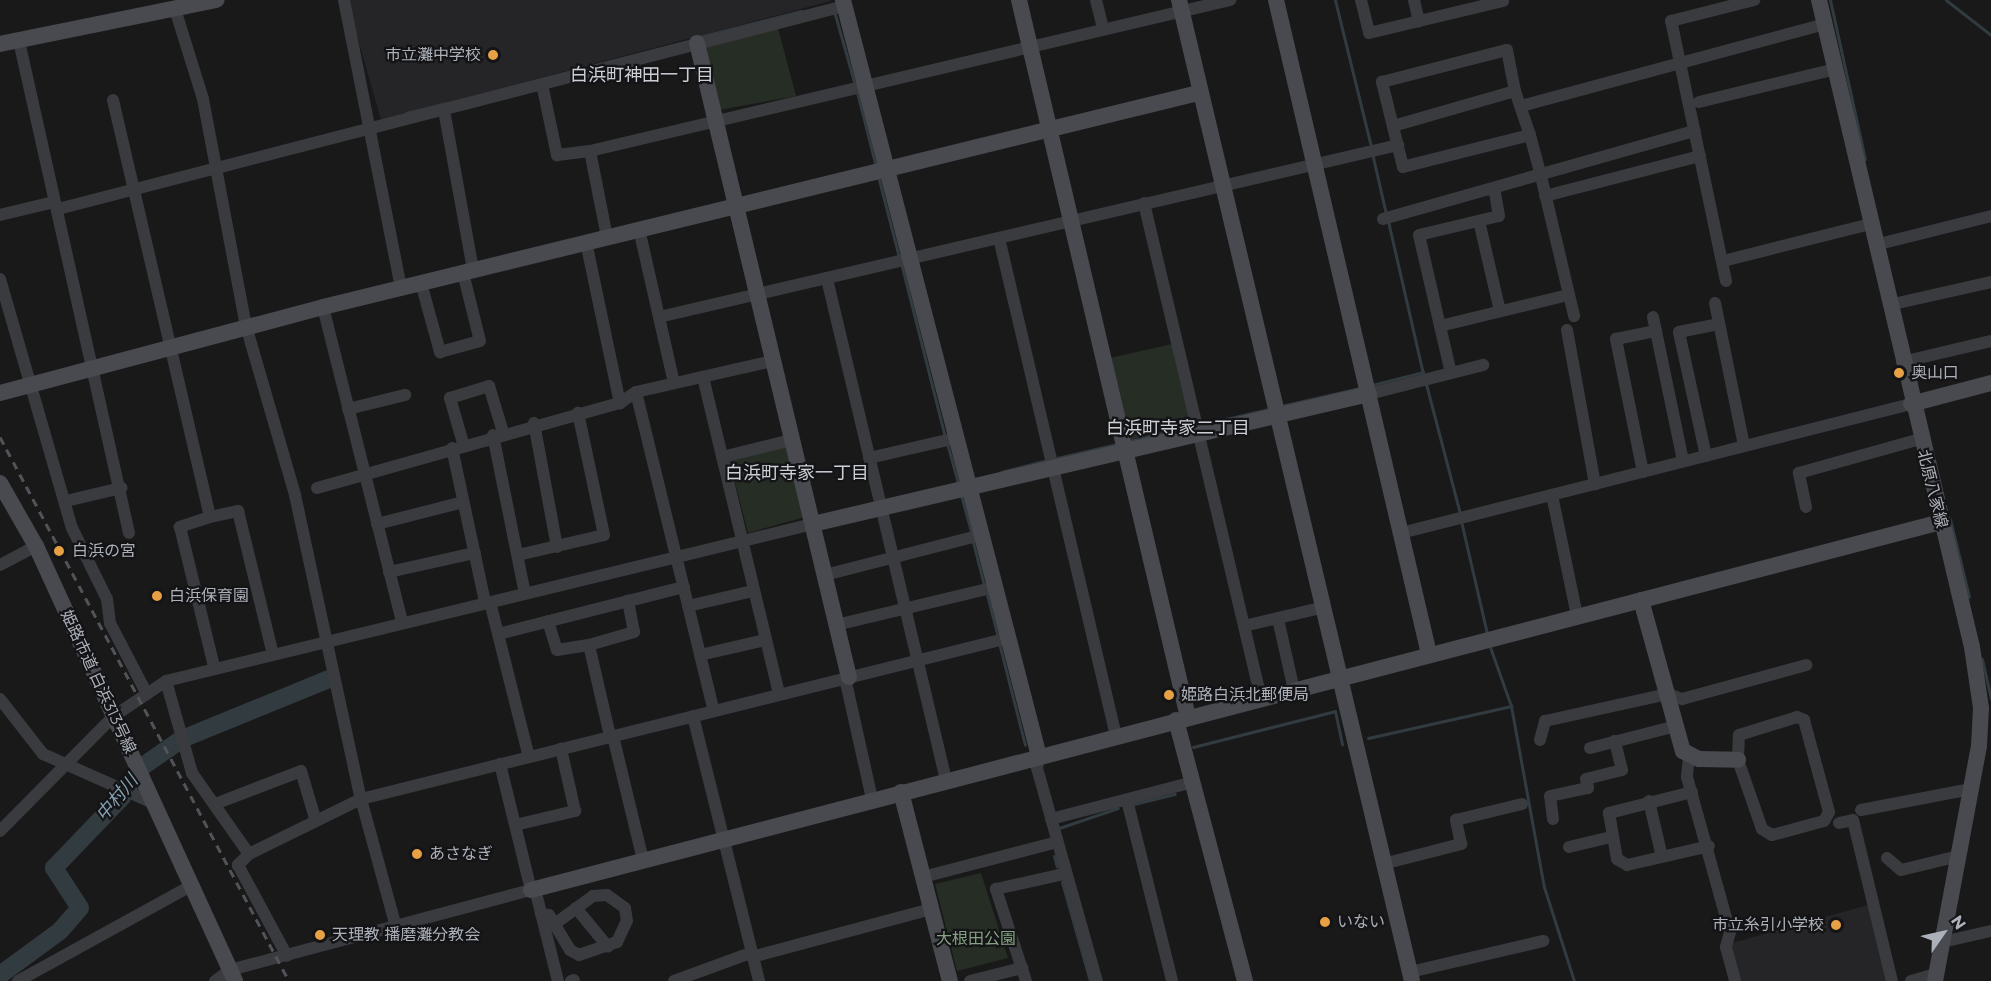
<!DOCTYPE html>
<html>
<head>
<meta charset="utf-8">
<style>
  body { margin:0 }
  #map { position:relative; width:1991px; height:981px; overflow:hidden; background:#19191a; font-family:Montserrat,"Noto Sans JP",sans-serif }
  div>[style] { position:absolute }
  [style*='--x'] { left:calc(var(--x)*1px); top:calc(var(--y)*1px); width:calc(var(--w)*1px); rotate:calc(var(--a)*1deg) }
  .built>* { inset:0; background:#252527 }
  .green>* { inset:0; background:#252d25 }
  .stream>* { height:3px; margin:-1.5px; padding:0 1.5px; transform-origin:1.5px; border-radius:1.5px; background:#313b40 }
  .river>* { height:18px; margin:-9px; padding:0 9px; transform-origin:9px; border-radius:9px; background:#313b40 }
  .street>* { height:12px; margin:-6px; padding:0 6px; transform-origin:6px; border-radius:6px; background:#3a3b3f }
  .secondary>* { height:16px; margin:-8px; padding:0 8px; transform-origin:8px; border-radius:8px; background:#484a4f }
  .rail>* { height:3px; margin-top:-1.5px; transform-origin:0; background:repeating-linear-gradient(90deg,#515358 0 8px,transparent 0 14px) }
  .dots>* { width:16px; height:16px; translate:-50% -50%; box-sizing:border-box; border:3px solid #141416; border-radius:50% }
  span { translate:-50% -50%; white-space:nowrap; text-align:center; line-height:1.15; -webkit-text-stroke:4.5px #141416; paint-order:stroke }
  .poi-label { font-size:16px; color:#acb1b9 }
  .right { translate:-100% -50%; text-align:right }
  .left { translate:0 -50%; text-align:left }
  .street-label { font-size:16px; color:#acb1b9 }
  .park-label { font-size:16px; color:#85a384 }
  .neighbourhood-label { font-size:18px; color:#ccd0d6 }
  .water-label { font-size:18px; color:#85a1b2; font-style:italic }
  .north { position:absolute; left:1913px; top:903px; width:60px; height:60px; -webkit-text-stroke:4px #141416; paint-order:stroke; rotate:56deg; font-size:16px; font-weight:700; line-height:24px; text-align:center; color:#acb1b9 }
  .north::after { content:''; display:block; margin:auto; width:21px; height:27px; background:#acb1b9; clip-path:polygon(50% 0,100% 100%,50% 72%,0 100%) }
</style>
</head>
<body>
<div id="map">
  <div class="built">
    <i style="clip-path:polygon(347px 0,831px 0,831px 1px,381px 120px)"></i>
    <i style="clip-path:polygon(1868px 905px,1890px 981px,1738px 981px,1732px 943px)"></i>
  </div>
  <div class="green">
    <i style="clip-path:polygon(778px 28px,796px 96px,719px 110px,706px 50px,710px 44px)"></i>
    <i style="clip-path:polygon(1172px 344px,1191px 425px,1130px 440px,1110px 358px)"></i>
    <i style="clip-path:polygon(788px 444px,805px 517px,748px 533px,729px 459px)"></i>
    <i style="clip-path:polygon(981px 873px,1008px 958px,957px 971px,935px 884px)"></i>
  </div>
  <div class="stream">
    <i style="--x:1335;--y:0;--w:151;--a:76.2"></i>
    <i style="--x:1830;--y:0;--w:163;--a:77.6"></i>
    <i style="--x:1946;--y:0;--w:57;--a:37.9"></i>
    <i style="--x:834;--y:11;--w:77;--a:74.2"></i>
    <i style="--x:699;--y:37;--w:105;--a:-14.3"></i>
    <i style="--x:857;--y:92;--w:77;--a:75.8"></i>
    <i style="--x:406;--y:113;--w:41;--a:-14"></i>
    <i style="--x:1372;--y:153;--w:63;--a:77.1"></i>
    <i style="--x:878;--y:176;--w:84;--a:75.5"></i>
    <i style="--x:1388;--y:221;--w:161;--a:77.1"></i>
    <i style="--x:901;--y:263;--w:179;--a:75.8"></i>
    <i style="--x:1426;--y:384;--w:134;--a:75.3"></i>
    <i style="--x:1372;--y:385;--w:53;--a:-14.3"></i>
    <i style="--x:1281;--y:406;--w:81;--a:-12.8"></i>
    <i style="--x:1200;--y:425;--w:71;--a:-13.1"></i>
    <i style="--x:1129;--y:441;--w:66;--a:-13.2"></i>
    <i style="--x:947;--y:443;--w:41;--a:74.6"></i>
    <i style="--x:1053;--y:459;--w:66;--a:-13.2"></i>
    <i style="--x:1001;--y:472;--w:48;--a:-14.6"></i>
    <i style="--x:961;--y:495;--w:41;--a:74.6"></i>
    <i style="--x:1950;--y:519;--w:80;--a:76.3"></i>
    <i style="--x:1461;--y:521;--w:116;--a:77"></i>
    <i style="--x:973;--y:542;--w:44;--a:75.7"></i>
    <i style="--x:986;--y:591;--w:48;--a:75.4"></i>
    <i style="--x:999;--y:643;--w:105;--a:75.7"></i>
    <i style="--x:1490;--y:647;--w:63;--a:70.4"></i>
    <i style="--x:1511;--y:706;--w:184;--a:79.7"></i>
    <i style="--x:1544;--y:887;--w:99;--a:72.3"></i>
    <i style="--x:1982;--y:659;--w:41;--a:77.3"></i>
    <i style="--x:1368;--y:738;--w:147;--a:-12.6"></i>
    <i style="--x:1193;--y:747;--w:146;--a:-14.2"></i>
    <i style="--x:1335;--y:711;--w:34;--a:78"></i>
    <i style="--x:1134;--y:804;--w:42;--a:-13.7"></i>
    <i style="--x:1059;--y:828;--w:62;--a:-18.7"></i>
    <i style="--x:1054;--y:856;--w:11;--a:75"></i>
    <i style="--x:1062;--y:882;--w:103;--a:74.2"></i>
  </div>
  <div class="river">
    <i style="--x:0;--y:975;--w:74;--a:-36.3"></i>
    <i style="--x:60;--y:931;--w:30;--a:-49"></i>
    <i style="--x:80;--y:908;--w:48;--a:-123"></i>
    <i style="--x:54;--y:868;--w:98;--a:-46.2"></i>
    <i style="--x:122;--y:797;--w:37;--a:-56"></i>
    <i style="--x:143;--y:766;--w:47;--a:-34.7"></i>
    <i style="--x:182;--y:739;--w:159;--a:-22.2"></i>
  </div>
  <div class="street">
    <i style="--x:344;--y:0;--w:294;--a:78.8"></i>
    <i style="--x:1096;--y:0;--w:30;--a:76"></i>
    <i style="--x:1361;--y:0;--w:34;--a:76"></i>
    <i style="--x:1369;--y:33;--w:138;--a:-13.4"></i>
    <i style="--x:1414;--y:0;--w:22;--a:77"></i>
    <i style="--x:175;--y:9;--w:94;--a:72.7"></i>
    <i style="--x:203;--y:99;--w:231;--a:79.3"></i>
    <i style="--x:246;--y:326;--w:176;--a:73.8"></i>
    <i style="--x:295;--y:495;--w:311;--a:77.8"></i>
    <i style="--x:361;--y:799;--w:133;--a:74.7"></i>
    <i style="--x:19;--y:41;--w:504;--a:77.4"></i>
    <i style="--x:542;--y:84;--w:73;--a:78.1"></i>
    <i style="--x:557;--y:155;--w:33;--a:-7"></i>
    <i style="--x:590;--y:151;--w:658;--a:-13.28"></i>
    <i style="--x:113;--y:100;--w:428;--a:76.9"></i>
    <i style="--x:210;--y:517;--w:29;--a:-12"></i>
    <i style="--x:238;--y:511;--w:144;--a:76.3"></i>
    <i style="--x:1699;--y:102;--w:140;--a:-13.6"></i>
    <i style="--x:1521;--y:106;--w:315;--a:-15.1"></i>
    <i style="--x:444;--y:110;--w:163;--a:79.7"></i>
    <i style="--x:1393;--y:126;--w:127;--a:-16"></i>
    <i style="--x:1530;--y:135;--w:131;--a:165.9"></i>
    <i style="--x:1403;--y:167;--w:88;--a:-103.9"></i>
    <i style="--x:1382;--y:82;--w:129;--a:-14.4"></i>
    <i style="--x:1507;--y:50;--w:42;--a:79"></i>
    <i style="--x:1515;--y:91;--w:46;--a:71.2"></i>
    <i style="--x:1530;--y:135;--w:42;--a:75"></i>
    <i style="--x:1541;--y:176;--w:144;--a:76.7"></i>
    <i style="--x:590;--y:151;--w:88;--a:78.8"></i>
    <i style="--x:1545;--y:196;--w:160;--a:-14.5"></i>
    <i style="--x:1144;--y:203;--w:509;--a:76.7"></i>
    <i style="--x:58;--y:209;--w:812;--a:-14.48"></i>
    <i style="--x:0;--y:215;--w:56;--a:-13.5"></i>
    <i style="--x:1383;--y:219;--w:324;--a:-15.8"></i>
    <i style="--x:1479;--y:221;--w:92;--a:76.9"></i>
    <i style="--x:639;--y:229;--w:158;--a:77.2"></i>
    <i style="--x:999;--y:238;--w:512;--a:76.78"></i>
    <i style="--x:586;--y:242;--w:165;--a:78.1"></i>
    <i style="--x:1875;--y:245;--w:120;--a:-14"></i>
    <i style="--x:1723;--y:261;--w:152;--a:-14.1"></i>
    <i style="--x:0;--y:279;--w:259;--a:73.9"></i>
    <i style="--x:72;--y:528;--w:79;--a:63.8"></i>
    <i style="--x:107;--y:599;--w:24;--a:83"></i>
    <i style="--x:110;--y:623;--w:80;--a:62.5"></i>
    <i style="--x:827;--y:279;--w:515;--a:76.64"></i>
    <i style="--x:1726;--y:281;--w:266;--a:-101.9"></i>
    <i style="--x:1671;--y:21;--w:86;--a:-14.2"></i>
    <i style="--x:421;--y:283;--w:72;--a:74.6"></i>
    <i style="--x:440;--y:352;--w:41;--a:-15.4"></i>
    <i style="--x:480;--y:341;--w:70;--a:-104"></i>
    <i style="--x:1715;--y:303;--w:146;--a:78.5"></i>
    <i style="--x:1889;--y:305;--w:105;--a:-12.7"></i>
    <i style="--x:323;--y:307;--w:324;--a:75.9"></i>
    <i style="--x:659;--y:317;--w:759;--a:-13.1"></i>
    <i style="--x:1653;--y:317;--w:147;--a:78.2"></i>
    <i style="--x:1440;--y:326;--w:93;--a:-103"></i>
    <i style="--x:1419;--y:235;--w:82;--a:-13.4"></i>
    <i style="--x:1499;--y:216;--w:27;--a:-100"></i>
    <i style="--x:1567;--y:330;--w:157;--a:79.7"></i>
    <i style="--x:1902;--y:362;--w:91;--a:-13.3"></i>
    <i style="--x:1451;--y:373;--w:48;--a:-103.2"></i>
    <i style="--x:1440;--y:326;--w:132;--a:-13.6"></i>
    <i style="--x:703;--y:377;--w:326;--a:76.5"></i>
    <i style="--x:636;--y:392;--w:328;--a:76.3"></i>
    <i style="--x:1369;--y:394;--w:118;--a:-14.3"></i>
    <i style="--x:348;--y:409;--w:59;--a:-13.8"></i>
    <i style="--x:534;--y:423;--w:126;--a:79.5"></i>
    <i style="--x:493;--y:435;--w:161;--a:78.6"></i>
    <i style="--x:463;--y:443;--w:47;--a:-106.1"></i>
    <i style="--x:450;--y:398;--w:41;--a:-17.1"></i>
    <i style="--x:489;--y:386;--w:48;--a:73.1"></i>
    <i style="--x:452;--y:448;--w:157;--a:77.9"></i>
    <i style="--x:1706;--y:456;--w:127;--a:-102.3"></i>
    <i style="--x:1679;--y:332;--w:41;--a:-11.3"></i>
    <i style="--x:722;--y:457;--w:72;--a:-13.7"></i>
    <i style="--x:869;--y:458;--w:89;--a:-12.9"></i>
    <i style="--x:1643;--y:472;--w:136;--a:-101.5"></i>
    <i style="--x:1616;--y:339;--w:41;--a:-11.3"></i>
    <i style="--x:317;--y:488;--w:315;--a:-15.7"></i>
    <i style="--x:620;--y:403;--w:19;--a:-35"></i>
    <i style="--x:636;--y:392;--w:140;--a:-12.8"></i>
    <i style="--x:1552;--y:495;--w:124;--a:78.3"></i>
    <i style="--x:66;--y:501;--w:57;--a:-13.3"></i>
    <i style="--x:1806;--y:507;--w:35;--a:-102"></i>
    <i style="--x:1799;--y:473;--w:126;--a:-15.7"></i>
    <i style="--x:210;--y:517;--w:32;--a:162"></i>
    <i style="--x:180;--y:527;--w:144;--a:76.3"></i>
    <i style="--x:377;--y:524;--w:89;--a:-14.3"></i>
    <i style="--x:1401;--y:533;--w:526;--a:-14.19"></i>
    <i style="--x:518;--y:555;--w:88;--a:-13.1"></i>
    <i style="--x:604;--y:535;--w:125;--a:-102"></i>
    <i style="--x:0;--y:565;--w:41;--a:-27.8"></i>
    <i style="--x:389;--y:572;--w:88;--a:-12.5"></i>
    <i style="--x:825;--y:575;--w:161;--a:-14.4"></i>
    <i style="--x:490;--y:602;--w:160;--a:75.9"></i>
    <i style="--x:688;--y:606;--w:67;--a:-13"></i>
    <i style="--x:1278;--y:619;--w:73;--a:77.3"></i>
    <i style="--x:548;--y:621;--w:30;--a:73"></i>
    <i style="--x:557;--y:650;--w:32;--a:-9"></i>
    <i style="--x:589;--y:645;--w:47;--a:-16.1"></i>
    <i style="--x:634;--y:632;--w:32;--a:-101"></i>
    <i style="--x:836;--y:625;--w:163;--a:-13.4"></i>
    <i style="--x:1244;--y:626;--w:79;--a:-13.2"></i>
    <i style="--x:498;--y:634;--w:192;--a:-14.2"></i>
    <i style="--x:589;--y:645;--w:93;--a:77"></i>
    <i style="--x:700;--y:655;--w:67;--a:-13"></i>
    <i style="--x:845;--y:678;--w:124;--a:77.4"></i>
    <i style="--x:166;--y:681;--w:96;--a:74.2"></i>
    <i style="--x:192;--y:773;--w:99;--a:54.9"></i>
    <i style="--x:249;--y:854;--w:125;--a:-26.2"></i>
    <i style="--x:361;--y:799;--w:667;--a:-13.97"></i>
    <i style="--x:0;--y:699;--w:70;--a:52"></i>
    <i style="--x:43;--y:754;--w:120;--a:24"></i>
    <i style="--x:693;--y:716;--w:273;--a:76"></i>
    <i style="--x:1797;--y:717;--w:8;--a:23"></i>
    <i style="--x:1804;--y:720;--w:95;--a:74.8"></i>
    <i style="--x:1829;--y:812;--w:10;--a:119"></i>
    <i style="--x:1824;--y:821;--w:54;--a:164.9"></i>
    <i style="--x:1772;--y:835;--w:12;--a:-149"></i>
    <i style="--x:1762;--y:829;--w:73;--a:-109.2"></i>
    <i style="--x:1738;--y:760;--w:25;--a:-88"></i>
    <i style="--x:1739;--y:735;--w:61;--a:-17.2"></i>
    <i style="--x:613;--y:736;--w:128;--a:76.4"></i>
    <i style="--x:1540;--y:740;--w:20;--a:-75"></i>
    <i style="--x:1545;--y:721;--w:126;--a:-12.4"></i>
    <i style="--x:1668;--y:694;--w:15;--a:20"></i>
    <i style="--x:1682;--y:699;--w:129;--a:-15.3"></i>
    <i style="--x:1590;--y:748;--w:89;--a:-14.3"></i>
    <i style="--x:1039;--y:756;--w:12;--a:99"></i>
    <i style="--x:1037;--y:768;--w:221;--a:74.3"></i>
    <i style="--x:1689;--y:757;--w:20;--a:96"></i>
    <i style="--x:1687;--y:777;--w:161;--a:74.5"></i>
    <i style="--x:1730;--y:932;--w:16;--a:105"></i>
    <i style="--x:1726;--y:947;--w:35;--a:75"></i>
    <i style="--x:1692;--y:792;--w:86;--a:165.8"></i>
    <i style="--x:1609;--y:813;--w:47;--a:80.1"></i>
    <i style="--x:1617;--y:859;--w:12;--a:31"></i>
    <i style="--x:1627;--y:865;--w:84;--a:-13"></i>
    <i style="--x:1127;--y:800;--w:187;--a:76"></i>
    <i style="--x:1649;--y:801;--w:57;--a:76.9"></i>
    <i style="--x:215;--y:804;--w:92;--a:-21"></i>
    <i style="--x:301;--y:771;--w:49;--a:73.4"></i>
    <i style="--x:1861;--y:810;--w:112;--a:-10.8"></i>
    <i style="--x:1051;--y:819;--w:147;--a:-14.6"></i>
    <i style="--x:1553;--y:819;--w:23;--a:-97"></i>
    <i style="--x:1550;--y:796;--w:39;--a:-12"></i>
    <i style="--x:1588;--y:788;--w:9;--a:-103"></i>
    <i style="--x:1586;--y:779;--w:37;--a:-14"></i>
    <i style="--x:1622;--y:770;--w:30;--a:-104"></i>
    <i style="--x:1839;--y:823;--w:14;--a:-12"></i>
    <i style="--x:1853;--y:820;--w:166;--a:76.4"></i>
    <i style="--x:515;--y:825;--w:62;--a:-13.1"></i>
    <i style="--x:575;--y:811;--w:64;--a:-102.7"></i>
    <i style="--x:0;--y:831;--w:162;--a:-45.3"></i>
    <i style="--x:114;--y:716;--w:63;--a:-33.9"></i>
    <i style="--x:166;--y:681;--w:666;--a:-13.64"></i>
    <i style="--x:1569;--y:847;--w:43;--a:-13.4"></i>
    <i style="--x:249;--y:854;--w:16;--a:135"></i>
    <i style="--x:238;--y:865;--w:103;--a:61.7"></i>
    <i style="--x:1887;--y:858;--w:18;--a:41"></i>
    <i style="--x:1901;--y:870;--w:60;--a:-13.6"></i>
    <i style="--x:1383;--y:864;--w:81;--a:-14.4"></i>
    <i style="--x:1461;--y:844;--w:25;--a:-102"></i>
    <i style="--x:1456;--y:820;--w:68;--a:-13.6"></i>
    <i style="--x:923;--y:877;--w:138;--a:-14.6"></i>
    <i style="--x:535;--y:889;--w:95;--a:76"></i>
    <i style="--x:576;--y:908;--w:50;--a:50.6"></i>
    <i style="--x:541;--y:914;--w:8;--a:7"></i>
    <i style="--x:549;--y:915;--w:41;--a:59"></i>
    <i style="--x:570;--y:950;--w:10;--a:29"></i>
    <i style="--x:579;--y:955;--w:40;--a:-18.9"></i>
    <i style="--x:617;--y:942;--w:23;--a:-65"></i>
    <i style="--x:627;--y:921;--w:13;--a:-99"></i>
    <i style="--x:625;--y:908;--w:22;--a:-144"></i>
    <i style="--x:607;--y:895;--w:14;--a:176"></i>
    <i style="--x:593;--y:896;--w:46;--a:143.9"></i>
    <i style="--x:1942;--y:942;--w:50;--a:-12.7"></i>
    <i style="--x:752;--y:957;--w:185;--a:-15"></i>
    <i style="--x:1410;--y:972;--w:137;--a:-13.1"></i>
    <i style="--x:18;--y:981;--w:197;--a:-28.8"></i>
    <i style="--x:215;--y:981;--w:19;--a:-36"></i>
    <i style="--x:230;--y:970;--w:311;--a:-14.9"></i>
    <i style="--x:531;--y:890;--w:130;--a:-103.8"></i>
    <i style="--x:571;--y:981;--w:3;--a:-18"></i>
    <i style="--x:674;--y:981;--w:81;--a:-20.2"></i>
    <i style="--x:970;--y:981;--w:54;--a:-14"></i>
    <i style="--x:1026;--y:981;--w:97;--a:-108.1"></i>
    <i style="--x:996;--y:889;--w:70;--a:-12.4"></i>
    <i style="--x:1911;--y:981;--w:26;--a:-16"></i>
  </div>
  <div class="secondary">
    <i style="--x:843;--y:0;--w:781;--a:75.47"></i>
    <i style="--x:1019;--y:0;--w:737;--a:76.74"></i>
    <i style="--x:1179;--y:0;--w:1008;--a:76.64"></i>
    <i style="--x:1276;--y:0;--w:672;--a:76.83"></i>
    <i style="--x:1819;--y:0;--w:665;--a:76.7"></i>
    <i style="--x:1972;--y:647;--w:62;--a:81.6"></i>
    <i style="--x:1981;--y:708;--w:38;--a:93"></i>
    <i style="--x:1979;--y:746;--w:239;--a:100.6"></i>
    <i style="--x:697;--y:43;--w:652;--a:76.52"></i>
    <i style="--x:0;--y:44;--w:221;--a:-11.5"></i>
    <i style="--x:0;--y:393;--w:334;--a:-14.9"></i>
    <i style="--x:323;--y:307;--w:901;--a:-13.74"></i>
    <i style="--x:1911;--y:404;--w:83;--a:-14.7"></i>
    <i style="--x:0;--y:483;--w:73;--a:60.3"></i>
    <i style="--x:36;--y:546;--w:478;--a:65.4"></i>
    <i style="--x:813;--y:524;--w:571;--a:-13.16"></i>
    <i style="--x:1641;--y:600;--w:157;--a:74.5"></i>
    <i style="--x:1683;--y:751;--w:18;--a:27"></i>
    <i style="--x:1699;--y:759;--w:39;--a:1"></i>
    <i style="--x:1176;--y:720;--w:270;--a:75.2"></i>
    <i style="--x:901;--y:792;--w:195;--a:75.5"></i>
    <i style="--x:531;--y:890;--w:1457;--a:-14.63"></i>
  </div>
  <div class="rail">
    <i style="--x:0;--y:437;--w:616;--a:62.02"></i>
  </div>
  <div class="dots">
    <i style="left:493px;top:55px;background:#e7a044"></i>
    <i style="left:1899px;top:373px;background:#e7a044"></i>
    <i style="left:59px;top:551px;background:#e7a044"></i>
    <i style="left:157px;top:596px;background:#e7a044"></i>
    <i style="left:1169px;top:695px;background:#e7a044"></i>
    <i style="left:417px;top:854px;background:#e7a044"></i>
    <i style="left:1325px;top:922px;background:#e7a044"></i>
    <i style="left:1836px;top:925px;background:#e7a044"></i>
    <i style="left:320px;top:935px;background:#e7a044"></i>
  </div>
  <div class="poi-label">
    <span class="right" style="left:481px;top:55px">市立灘中学校</span>
    <span class="left" style="left:1911px;top:373px">奥山口</span>
    <span class="left" style="left:72px;top:551px">白浜の宮</span>
    <span class="left" style="left:169px;top:596px">白浜保育園</span>
    <span class="left" style="left:1181px;top:695px">姫路白浜北郵便局</span>
    <span class="left" style="left:429px;top:854px">あさなぎ</span>
    <span class="left" style="left:1337px;top:922px">いない</span>
    <span class="right" style="left:1824px;top:925px">市立糸引小学校</span>
    <span class="left" style="left:332px;top:935px">天理教 播磨灘分教会</span>
  </div>
  <div class="street-label">
    <span style="left:1932px;top:489px;rotate:76deg">北原八家線</span>
    <span style="left:98px;top:682px;rotate:65deg">姫路市道 白浜313号線</span>
  </div>
  <div class="park-label">
    <span style="left:976px;top:939px">大根田公園</span>
  </div>
  <div class="neighbourhood-label">
    <span style="left:642px;top:75px">白浜町神田一丁目</span>
    <span style="left:1178px;top:428px">白浜町寺家二丁目</span>
    <span style="left:797px;top:473px">白浜町寺家一丁目</span>
  </div>
  <div class="water-label">
    <span style="left:117px;top:798px;rotate:-50deg">中村川</span>
  </div>
  <div class="north">N</div>
</div>
</body>
</html>
